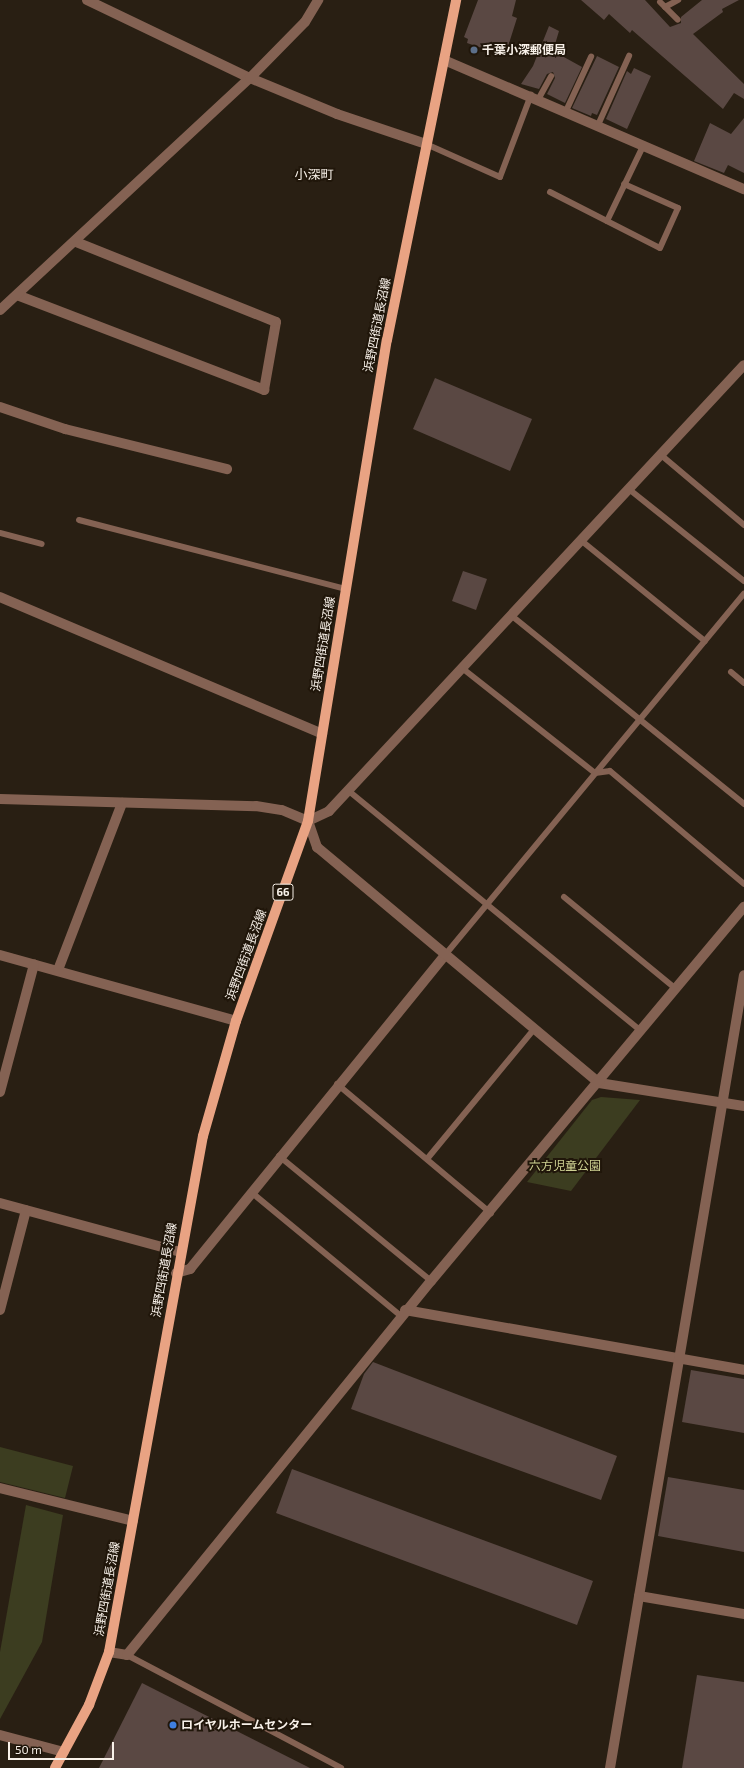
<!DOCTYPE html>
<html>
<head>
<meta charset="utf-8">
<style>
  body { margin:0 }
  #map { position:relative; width:744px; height:1768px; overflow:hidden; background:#291f13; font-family:"Exo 2","Noto Sans JP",sans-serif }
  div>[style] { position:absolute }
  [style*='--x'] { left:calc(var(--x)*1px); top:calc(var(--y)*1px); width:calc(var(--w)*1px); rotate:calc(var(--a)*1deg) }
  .green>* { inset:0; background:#3c3d20 }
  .building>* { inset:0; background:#5a4843 }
  .service>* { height:6px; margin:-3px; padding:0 3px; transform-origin:3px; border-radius:3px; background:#846253 }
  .minor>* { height:10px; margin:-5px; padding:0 5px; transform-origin:5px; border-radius:5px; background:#846253 }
  .tertiary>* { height:10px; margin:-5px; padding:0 5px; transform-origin:5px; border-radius:5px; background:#846253 }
  .primary>* { height:10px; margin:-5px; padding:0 5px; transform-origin:5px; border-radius:5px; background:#e9a383 }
  .dots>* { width:11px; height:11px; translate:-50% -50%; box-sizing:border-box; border:2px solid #20160a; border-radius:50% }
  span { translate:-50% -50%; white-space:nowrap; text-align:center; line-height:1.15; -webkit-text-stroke:4px #20160a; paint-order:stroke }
  .shield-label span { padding:1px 3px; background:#20160a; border:1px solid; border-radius:3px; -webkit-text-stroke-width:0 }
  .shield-label { font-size:11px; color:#f8f1e9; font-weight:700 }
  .poi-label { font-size:12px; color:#f8f1e9; font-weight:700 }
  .left { translate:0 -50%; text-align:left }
  .street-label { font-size:12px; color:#f8f1e9 }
  .park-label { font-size:12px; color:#cfd293 }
  .neighbourhood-label { font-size:13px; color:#f8f1e9 }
  .scale { position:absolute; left:8px; top:1742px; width:106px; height:18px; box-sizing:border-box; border:2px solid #f8f1e9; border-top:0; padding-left:5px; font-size:12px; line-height:14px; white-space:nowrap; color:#f8f1e9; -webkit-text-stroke:3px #20160a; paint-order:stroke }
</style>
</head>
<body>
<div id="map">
  <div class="green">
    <i style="clip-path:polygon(601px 1097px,640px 1100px,571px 1191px,527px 1182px,592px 1100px)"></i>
    <i style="clip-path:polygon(0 1447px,73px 1466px,65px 1498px,0 1482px)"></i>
    <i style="clip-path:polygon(26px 1505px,63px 1515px,42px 1642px,0 1719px,0 1652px)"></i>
  </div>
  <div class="building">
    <i style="clip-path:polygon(478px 0,516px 0,512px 16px,517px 18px,505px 56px,467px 43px,468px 39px,464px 37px)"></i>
    <i style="clip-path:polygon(581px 0,645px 0,670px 27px,681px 23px,681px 17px,702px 0,739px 0,722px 9px,723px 12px,693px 34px,744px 84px,744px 99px,734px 93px,723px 109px,632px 30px,630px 33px,609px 14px,604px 20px)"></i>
    <i style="clip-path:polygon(549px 26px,559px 31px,553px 51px,582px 67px,565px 103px,547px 94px,555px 78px,553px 72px,547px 74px,539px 89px,521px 84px,533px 66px)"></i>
    <i style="clip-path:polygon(597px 56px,619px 67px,597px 115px,592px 113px,591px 116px,572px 108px)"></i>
    <i style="clip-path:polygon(634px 68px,651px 76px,627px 129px,606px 119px,627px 71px,631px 74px)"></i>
    <i style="clip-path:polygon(744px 118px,744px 173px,728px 165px,724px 173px,694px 161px,710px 123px,731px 134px)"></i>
    <i style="clip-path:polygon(435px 378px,532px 419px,510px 471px,413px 429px)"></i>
    <i style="clip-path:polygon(463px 571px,487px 579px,476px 610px,452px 601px)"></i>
    <i style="clip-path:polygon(373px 1362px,617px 1456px,601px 1500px,351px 1409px,364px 1374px)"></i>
    <i style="clip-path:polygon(691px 1370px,744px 1379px,744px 1433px,682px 1422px)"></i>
    <i style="clip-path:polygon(292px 1469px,593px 1581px,577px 1625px,276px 1513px)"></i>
    <i style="clip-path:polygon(668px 1477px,744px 1490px,744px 1552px,658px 1536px)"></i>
    <i style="clip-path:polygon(697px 1675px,744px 1682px,744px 1768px,682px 1768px)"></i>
    <i style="clip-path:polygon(142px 1683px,310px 1768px,99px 1768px)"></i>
  </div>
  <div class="service">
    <i style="--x:660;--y:2;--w:25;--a:45"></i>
    <i style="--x:665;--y:7;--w:15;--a:-28"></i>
    <i style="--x:539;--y:98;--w:25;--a:-61"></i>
    <i style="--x:566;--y:111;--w:60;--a:-65.2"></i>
    <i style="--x:598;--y:125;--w:76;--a:-65.8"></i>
    <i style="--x:426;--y:144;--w:81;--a:24"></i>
    <i style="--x:500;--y:177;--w:88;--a:-69.3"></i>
    <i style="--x:550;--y:192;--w:123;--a:27"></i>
    <i style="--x:660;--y:248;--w:44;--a:-65.8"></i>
    <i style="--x:678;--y:208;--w:59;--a:-156"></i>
    <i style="--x:607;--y:221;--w:85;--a:-64.3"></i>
    <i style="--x:661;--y:455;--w:109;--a:40.1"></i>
    <i style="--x:630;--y:490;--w:146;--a:38.6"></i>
    <i style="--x:79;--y:520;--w:276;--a:14.5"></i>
    <i style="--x:0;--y:533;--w:43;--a:14.7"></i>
    <i style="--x:583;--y:542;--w:157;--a:39.1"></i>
    <i style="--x:512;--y:616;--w:299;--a:39"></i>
    <i style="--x:462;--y:668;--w:169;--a:38.3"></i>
    <i style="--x:595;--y:773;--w:15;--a:-8"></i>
    <i style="--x:610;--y:771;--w:175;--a:40.1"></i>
    <i style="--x:731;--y:672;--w:17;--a:40"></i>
    <i style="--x:350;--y:792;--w:377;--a:39.4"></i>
    <i style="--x:564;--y:897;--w:145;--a:39.4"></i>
    <i style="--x:445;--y:955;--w:469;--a:-50.4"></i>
    <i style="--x:337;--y:1084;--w:201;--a:40"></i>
    <i style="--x:279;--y:1156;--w:197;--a:39.4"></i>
    <i style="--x:427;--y:1159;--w:168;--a:-50.5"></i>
    <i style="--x:251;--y:1192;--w:195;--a:39.6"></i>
    <i style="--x:127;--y:1655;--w:242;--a:27.8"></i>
  </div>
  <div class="minor">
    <i style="--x:87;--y:0;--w:181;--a:25.6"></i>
    <i style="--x:250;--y:78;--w:94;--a:22.5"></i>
    <i style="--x:337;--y:114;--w:94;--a:18.6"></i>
    <i style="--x:444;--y:60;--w:327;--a:23.3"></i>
    <i style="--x:17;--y:295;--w:265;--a:21"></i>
    <i style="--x:264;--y:390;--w:69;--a:-80"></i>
    <i style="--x:276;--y:322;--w:215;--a:-158.2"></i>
    <i style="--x:0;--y:310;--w:341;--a:-42.9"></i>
    <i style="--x:250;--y:78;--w:78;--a:-45.5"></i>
    <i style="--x:305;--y:22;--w:26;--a:-59"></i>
    <i style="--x:0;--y:407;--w:69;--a:18.7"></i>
    <i style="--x:65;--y:429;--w:167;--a:13.9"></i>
    <i style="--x:0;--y:597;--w:350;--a:23"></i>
    <i style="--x:0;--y:955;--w:245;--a:15.6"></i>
    <i style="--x:58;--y:970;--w:179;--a:-69"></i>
    <i style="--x:599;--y:1083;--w:147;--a:9"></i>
    <i style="--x:0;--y:1092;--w:132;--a:-75.1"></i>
    <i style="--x:0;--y:1203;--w:187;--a:15.2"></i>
    <i style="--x:176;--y:1273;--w:15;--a:-16"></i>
    <i style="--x:190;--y:1269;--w:405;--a:-50.9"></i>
    <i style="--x:0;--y:1310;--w:103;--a:-75.4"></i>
    <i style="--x:405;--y:1310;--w:344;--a:10"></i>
    <i style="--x:639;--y:1596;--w:107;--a:9.7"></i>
    <i style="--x:109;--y:1652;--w:18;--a:9"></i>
    <i style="--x:127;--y:1655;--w:482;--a:-50.9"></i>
    <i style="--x:0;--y:1735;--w:66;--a:14.9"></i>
    <i style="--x:610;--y:1768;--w:804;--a:-80.41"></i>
  </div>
  <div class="tertiary">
    <i style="--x:0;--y:799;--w:256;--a:1.6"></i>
    <i style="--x:256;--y:806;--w:26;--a:9"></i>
    <i style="--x:282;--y:810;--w:28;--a:23"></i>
    <i style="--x:308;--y:821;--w:23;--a:-25"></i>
    <i style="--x:329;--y:811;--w:609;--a:-47.06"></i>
    <i style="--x:308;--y:821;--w:28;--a:71"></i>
    <i style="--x:317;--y:847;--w:368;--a:39.9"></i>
    <i style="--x:431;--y:1281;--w:488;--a:-50.1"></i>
    <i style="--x:0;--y:1488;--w:137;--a:13.9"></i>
  </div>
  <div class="primary">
    <i style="--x:55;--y:1768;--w:72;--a:-61.6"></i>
    <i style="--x:89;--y:1705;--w:57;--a:-69.3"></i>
    <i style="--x:109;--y:1652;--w:524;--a:-79.68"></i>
    <i style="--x:203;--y:1136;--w:120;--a:-74"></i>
    <i style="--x:236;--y:1021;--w:213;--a:-70.2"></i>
    <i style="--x:308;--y:821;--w:487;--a:-80.7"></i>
    <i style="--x:387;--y:340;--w:347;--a:-78.5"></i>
  </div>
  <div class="dots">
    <i style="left:474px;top:50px;background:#5c6f8a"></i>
    <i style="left:173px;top:1725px;background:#3f7fe0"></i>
  </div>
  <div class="shield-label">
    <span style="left:283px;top:892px">66</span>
  </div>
  <div class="poi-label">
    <span class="left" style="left:482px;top:50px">千葉小深郵便局</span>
    <span class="left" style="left:181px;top:1725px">ロイヤルホームセンター</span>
  </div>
  <div class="street-label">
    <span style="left:377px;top:325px;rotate:-79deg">浜野四街道長沼線</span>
    <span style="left:323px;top:644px;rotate:-81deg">浜野四街道長沼線</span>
    <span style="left:246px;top:955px;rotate:-70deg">浜野四街道長沼線</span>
    <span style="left:164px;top:1270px;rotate:-80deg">浜野四街道長沼線</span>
    <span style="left:107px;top:1589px;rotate:-80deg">浜野四街道長沼線</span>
  </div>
  <div class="park-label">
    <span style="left:565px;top:1166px">六方児童公園</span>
  </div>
  <div class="neighbourhood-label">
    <span style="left:314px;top:174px">小深町</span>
  </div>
  <div class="scale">50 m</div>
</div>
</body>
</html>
